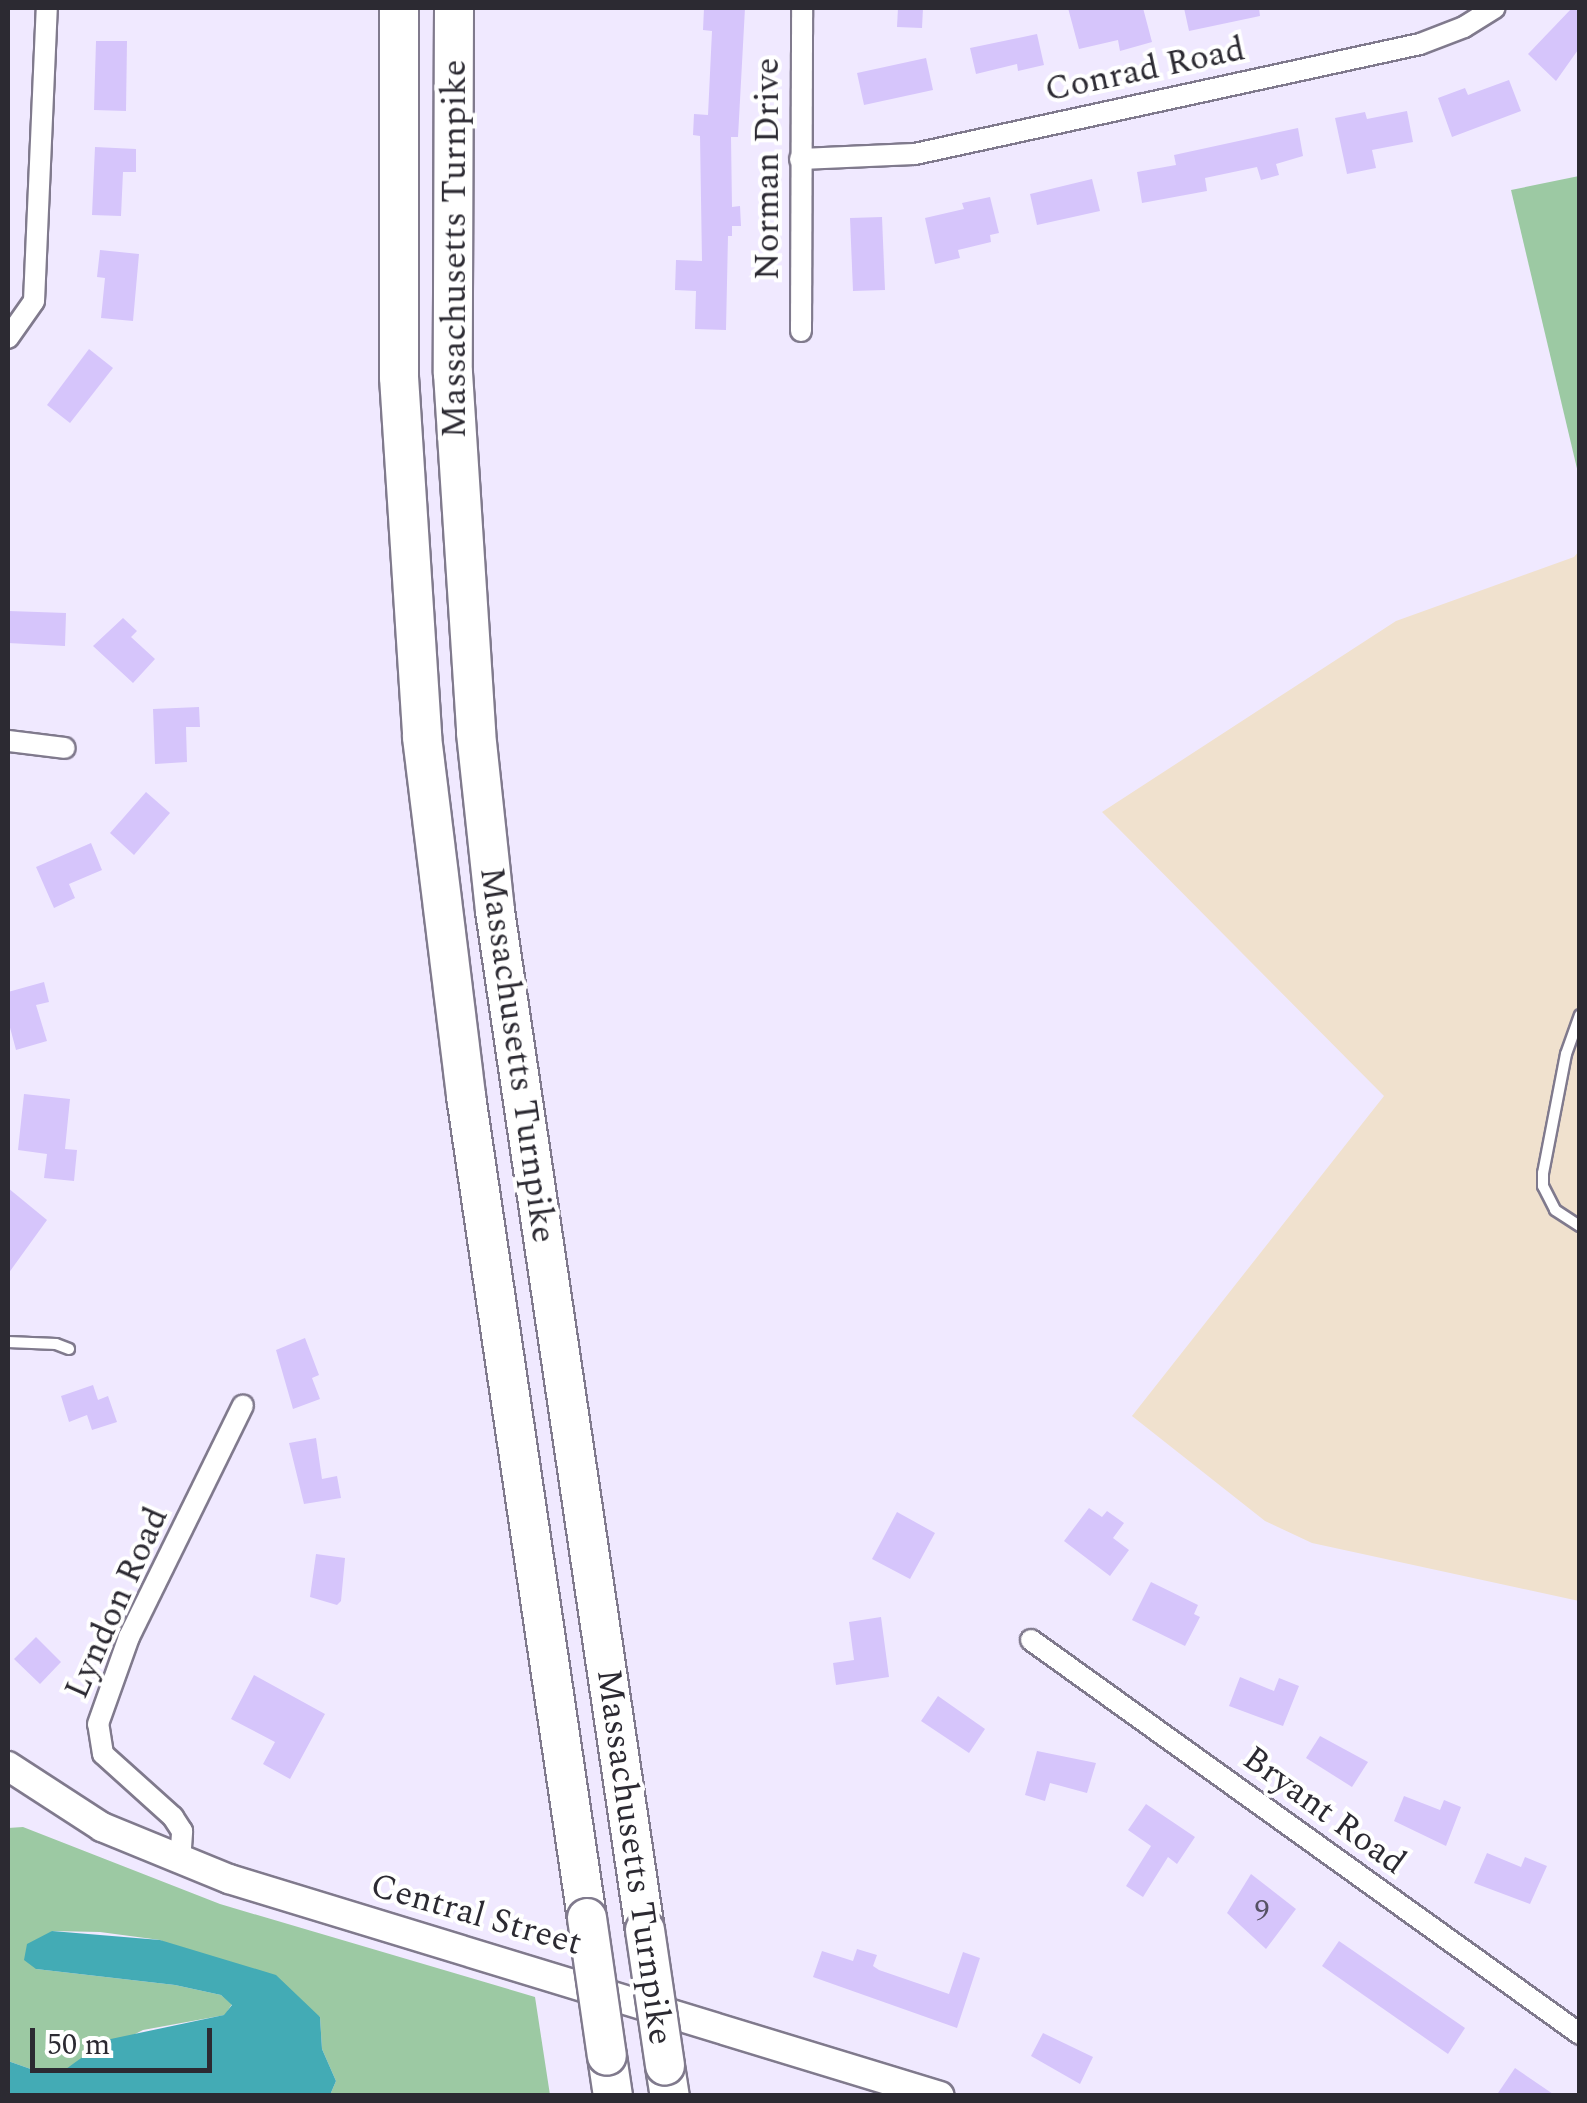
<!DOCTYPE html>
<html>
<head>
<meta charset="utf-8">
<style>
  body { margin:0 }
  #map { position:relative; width:1587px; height:2103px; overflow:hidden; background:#f0e9ff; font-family:Spectral,serif }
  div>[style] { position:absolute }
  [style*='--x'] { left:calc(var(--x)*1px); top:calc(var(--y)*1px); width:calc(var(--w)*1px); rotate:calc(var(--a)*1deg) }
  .education>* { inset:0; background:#f0e1ce }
  .green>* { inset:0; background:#9cc9a3 }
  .water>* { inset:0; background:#43abb5 }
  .building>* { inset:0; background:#d6c5fb }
  .roads { filter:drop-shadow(2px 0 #807a8d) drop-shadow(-2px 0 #807a8d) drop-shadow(0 2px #807a8d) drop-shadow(0 -2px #807a8d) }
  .service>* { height:10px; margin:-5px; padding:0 5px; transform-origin:5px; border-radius:5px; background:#fff }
  .minor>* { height:20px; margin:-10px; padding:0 10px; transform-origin:10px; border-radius:10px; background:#fff }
  .secondary>* { height:28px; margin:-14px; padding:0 14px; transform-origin:14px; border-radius:14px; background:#fff }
  .motorway>* { height:38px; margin:-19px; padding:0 19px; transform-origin:19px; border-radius:19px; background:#fff }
  .bridges { filter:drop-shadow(2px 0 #807a8d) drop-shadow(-2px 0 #807a8d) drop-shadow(0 2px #807a8d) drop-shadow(0 -2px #807a8d) }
  .motorway-bridge>* { height:38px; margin:-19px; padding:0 19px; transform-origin:19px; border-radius:19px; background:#fff }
  span { translate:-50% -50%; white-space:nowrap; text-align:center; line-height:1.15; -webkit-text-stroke:8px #fff; paint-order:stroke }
  .number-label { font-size:30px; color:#565164 }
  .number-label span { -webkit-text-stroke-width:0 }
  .street-label { font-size:35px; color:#2c2a32 }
  .frame { position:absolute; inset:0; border:10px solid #2c2a32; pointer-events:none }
  .scale { position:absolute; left:30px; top:2028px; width:182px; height:45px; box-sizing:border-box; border:5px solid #2c2a32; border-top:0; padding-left:12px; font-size:30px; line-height:35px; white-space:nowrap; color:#2c2a32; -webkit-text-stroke:8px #fff; paint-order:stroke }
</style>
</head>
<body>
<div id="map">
  <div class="education">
    <i style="clip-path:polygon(1579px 551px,1579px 1601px,1312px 1543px,1265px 1521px,1132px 1416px,1384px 1096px,1102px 812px,1396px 621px,1574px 557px)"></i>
  </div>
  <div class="green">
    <i style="clip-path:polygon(1579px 176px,1580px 176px,1579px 477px,1511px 190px)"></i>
    <i style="clip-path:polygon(23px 1827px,220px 1904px,535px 1997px,550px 2095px,330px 2095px,336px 2081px,322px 2049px,320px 2017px,160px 1940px,100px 1932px,52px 1931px,36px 1969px,175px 1985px,221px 1995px,232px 2004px,225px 2015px,143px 2030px,66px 2069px,42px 2073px,8px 2061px,8px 1828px)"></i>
  </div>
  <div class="water">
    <i style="clip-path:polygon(52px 1931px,160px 1940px,276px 1975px,320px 2017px,322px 2049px,336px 2081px,330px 2095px,8px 2095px,8px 2061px,42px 2073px,66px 2069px,106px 2040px,224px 2015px,232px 2005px,221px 1995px,175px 1985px,36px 1969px,24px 1960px,27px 1944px)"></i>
  </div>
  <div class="building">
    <i style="clip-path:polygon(704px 8px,745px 8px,738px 137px,731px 137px,732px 207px,740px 206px,741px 226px,732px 226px,732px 236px,728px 236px,726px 330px,695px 329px,696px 291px,675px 290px,676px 260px,702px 261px,700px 136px,693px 135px,694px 114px,708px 115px,712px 31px,703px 30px)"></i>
    <i style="clip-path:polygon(898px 8px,923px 8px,922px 28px,897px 27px)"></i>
    <i style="clip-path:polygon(1068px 8px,1143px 8px,1152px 42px,1120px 51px,1118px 40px,1079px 49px)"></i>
    <i style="clip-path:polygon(1184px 8px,1259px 8px,1260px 16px,1189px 31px)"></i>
    <i style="clip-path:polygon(1572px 8px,1580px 8px,1580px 47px,1556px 81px,1528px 54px)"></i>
    <i style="clip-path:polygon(1037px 34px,1044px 65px,1018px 71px,1017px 64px,976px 74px,970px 48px)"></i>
    <i style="clip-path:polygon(96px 41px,127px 41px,126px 111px,94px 110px)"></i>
    <i style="clip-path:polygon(926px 58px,933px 90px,864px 105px,857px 73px)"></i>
    <i style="clip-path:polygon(1509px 80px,1521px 111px,1452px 137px,1438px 98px,1465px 88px,1468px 95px)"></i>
    <i style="clip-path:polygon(1407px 111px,1413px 142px,1372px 150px,1376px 168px,1347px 174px,1335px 118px,1365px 112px,1367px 119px)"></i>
    <i style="clip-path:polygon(1298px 128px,1303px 156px,1276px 164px,1279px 175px,1261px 180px,1257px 167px,1205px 178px,1207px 191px,1142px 203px,1137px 172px,1176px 165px,1174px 155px)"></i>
    <i style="clip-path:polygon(95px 147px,136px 149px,136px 172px,123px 172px,121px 216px,92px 215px)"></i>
    <i style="clip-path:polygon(1092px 179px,1100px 211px,1037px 225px,1030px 194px)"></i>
    <i style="clip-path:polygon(990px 197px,999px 233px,990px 235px,991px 242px,958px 250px,960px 258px,935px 264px,925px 218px,964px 209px,962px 203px)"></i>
    <i style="clip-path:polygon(882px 217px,885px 290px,853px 291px,850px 218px)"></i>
    <i style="clip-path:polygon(100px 250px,139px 254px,133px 321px,101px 318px,105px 278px,97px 277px)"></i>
    <i style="clip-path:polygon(89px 349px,113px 368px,70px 423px,47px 405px)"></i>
    <i style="clip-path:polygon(9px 611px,66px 613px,65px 646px,8px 643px)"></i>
    <i style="clip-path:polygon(123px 618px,137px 631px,131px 637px,155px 659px,133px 683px,93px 646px)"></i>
    <i style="clip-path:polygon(199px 707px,200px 727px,186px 727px,187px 762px,155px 764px,153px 709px)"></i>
    <i style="clip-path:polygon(146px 792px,170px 813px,134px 855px,110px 833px)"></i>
    <i style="clip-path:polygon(91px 843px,102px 870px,69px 884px,75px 898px,54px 908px,36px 867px)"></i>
    <i style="clip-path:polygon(44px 982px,49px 1002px,36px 1005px,47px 1041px,16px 1050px,8px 1020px,8px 992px)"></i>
    <i style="clip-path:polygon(24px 1094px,70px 1099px,65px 1149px,77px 1150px,74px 1181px,44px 1178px,47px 1154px,18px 1150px)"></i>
    <i style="clip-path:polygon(8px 1188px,47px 1220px,8px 1274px)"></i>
    <i style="clip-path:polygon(305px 1338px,319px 1375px,312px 1378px,320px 1399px,293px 1409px,276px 1350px)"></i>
    <i style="clip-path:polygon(93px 1385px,98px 1400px,108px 1396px,117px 1422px,92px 1430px,87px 1415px,69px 1422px,61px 1396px)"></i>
    <i style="clip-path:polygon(316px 1438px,322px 1479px,337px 1476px,341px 1498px,304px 1504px,289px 1443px)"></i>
    <i style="clip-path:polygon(1089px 1508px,1102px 1517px,1107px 1511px,1124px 1523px,1113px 1538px,1129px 1550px,1110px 1576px,1064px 1541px)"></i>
    <i style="clip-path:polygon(897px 1512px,935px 1533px,910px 1579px,872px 1559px)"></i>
    <i style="clip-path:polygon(316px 1554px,345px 1558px,341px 1601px,337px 1605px,310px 1597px)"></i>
    <i style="clip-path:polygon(1151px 1582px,1198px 1605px,1194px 1614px,1200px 1617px,1185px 1646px,1132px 1620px)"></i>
    <i style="clip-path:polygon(881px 1617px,889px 1677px,836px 1685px,833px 1663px,854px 1660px,849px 1622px)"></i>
    <i style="clip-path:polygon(36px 1637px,61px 1662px,40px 1684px,14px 1659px)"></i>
    <i style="clip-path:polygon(254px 1675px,325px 1714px,290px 1779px,263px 1764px,275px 1742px,231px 1719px)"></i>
    <i style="clip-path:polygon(1240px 1677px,1274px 1691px,1279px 1678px,1299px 1686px,1283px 1726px,1229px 1706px)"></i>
    <i style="clip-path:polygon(938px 1696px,985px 1729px,969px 1753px,921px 1721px)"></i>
    <i style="clip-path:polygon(1320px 1736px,1368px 1762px,1352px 1787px,1306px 1758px)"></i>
    <i style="clip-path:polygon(1037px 1751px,1096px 1763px,1087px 1793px,1050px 1783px,1045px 1801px,1025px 1795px)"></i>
    <i style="clip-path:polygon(1404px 1796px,1440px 1810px,1444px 1800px,1461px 1807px,1446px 1846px,1394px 1821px)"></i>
    <i style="clip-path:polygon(1146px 1804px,1195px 1837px,1177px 1864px,1168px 1857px,1143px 1897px,1126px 1886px,1151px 1846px,1128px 1830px)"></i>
    <i style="clip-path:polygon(1487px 1853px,1521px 1867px,1525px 1857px,1547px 1866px,1530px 1904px,1474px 1883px)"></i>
    <i style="clip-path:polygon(1251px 1874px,1296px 1909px,1266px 1949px,1227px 1913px)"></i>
    <i style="clip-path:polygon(1339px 1941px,1465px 2028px,1448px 2054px,1322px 1966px)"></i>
    <i style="clip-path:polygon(857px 1949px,877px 1955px,873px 1966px,879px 1970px,949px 1994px,963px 1952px,980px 1958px,957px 2028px,813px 1977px,822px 1951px,853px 1961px)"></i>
    <i style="clip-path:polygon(1043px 2033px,1093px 2057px,1080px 2084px,1031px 2056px)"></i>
    <i style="clip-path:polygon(1515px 2068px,1556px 2096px,1496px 2096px)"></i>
  </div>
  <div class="roads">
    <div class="service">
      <i style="--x:1580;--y:1015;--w:41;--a:109.7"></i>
      <i style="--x:1566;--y:1054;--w:121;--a:100.9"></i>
      <i style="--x:1543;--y:1173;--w:13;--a:90"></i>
      <i style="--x:1543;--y:1186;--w:27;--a:63"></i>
      <i style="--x:1555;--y:1210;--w:30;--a:33"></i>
      <i style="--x:8;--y:1342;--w:48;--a:2.4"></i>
      <i style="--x:56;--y:1344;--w:14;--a:21"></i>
    </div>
    <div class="minor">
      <i style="--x:800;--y:159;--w:115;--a:-2.5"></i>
      <i style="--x:915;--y:154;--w:517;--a:-12.29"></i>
      <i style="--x:1420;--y:44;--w:47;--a:-21.1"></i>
      <i style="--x:1464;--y:27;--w:36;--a:-32"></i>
      <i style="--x:801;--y:331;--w:323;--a:-89.8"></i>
      <i style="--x:8;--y:338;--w:45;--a:-54.9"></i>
      <i style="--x:34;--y:301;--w:293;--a:-87.5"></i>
      <i style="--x:8;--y:741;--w:57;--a:7"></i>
      <i style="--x:1031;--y:1640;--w:676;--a:35.67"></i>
      <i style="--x:180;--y:1862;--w:31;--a:-86"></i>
      <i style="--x:182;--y:1831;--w:17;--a:-123"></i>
      <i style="--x:173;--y:1817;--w:94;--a:-138"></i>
      <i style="--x:103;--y:1754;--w:30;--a:-99"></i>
      <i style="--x:98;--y:1724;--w:92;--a:-70.4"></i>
      <i style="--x:129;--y:1637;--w:258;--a:-63.8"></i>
    </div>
    <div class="secondary">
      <i style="--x:8;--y:1766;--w:112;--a:33"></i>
      <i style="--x:102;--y:1827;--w:137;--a:22.3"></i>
      <i style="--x:229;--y:1879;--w:743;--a:16.97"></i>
    </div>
    <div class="motorway">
      <i style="--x:399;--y:8;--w:369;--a:90"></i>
      <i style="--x:399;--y:377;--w:361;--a:86.3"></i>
      <i style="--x:422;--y:737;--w:362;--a:83"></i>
      <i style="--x:466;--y:1096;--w:831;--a:81.63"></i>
      <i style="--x:454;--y:8;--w:365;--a:90.2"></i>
      <i style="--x:453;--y:373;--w:361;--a:86.3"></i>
      <i style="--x:476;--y:733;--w:179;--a:83.9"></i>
      <i style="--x:495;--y:911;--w:1030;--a:81.63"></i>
      <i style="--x:607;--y:2056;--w:40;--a:81.5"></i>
      <i style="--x:665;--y:2066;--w:30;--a:81"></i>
    </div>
  </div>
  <div class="bridges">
    <div class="motorway-bridge">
      <i style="--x:587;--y:1918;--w:139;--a:81.8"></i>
      <i style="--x:645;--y:1930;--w:137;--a:81.6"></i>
    </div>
  </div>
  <div class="number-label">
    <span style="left:1262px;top:1911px">9</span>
  </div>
  <div class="street-label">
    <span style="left:1145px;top:70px;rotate:-12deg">Conrad Road</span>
    <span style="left:768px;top:169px;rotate:-90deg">Norman Drive</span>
    <span style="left:455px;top:249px;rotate:-90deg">Massachusetts Turnpike</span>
    <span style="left:517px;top:1055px;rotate:82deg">Massachusetts Turnpike</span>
    <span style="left:117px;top:1603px;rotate:-66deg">Lyndon Road</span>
    <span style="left:1324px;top:1811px;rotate:36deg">Bryant Road</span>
    <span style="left:634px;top:1857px;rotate:82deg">Massachusetts Turnpike</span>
    <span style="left:476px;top:1915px;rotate:16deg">Central Street</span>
  </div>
  <div class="frame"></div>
  <div class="scale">50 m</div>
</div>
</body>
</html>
